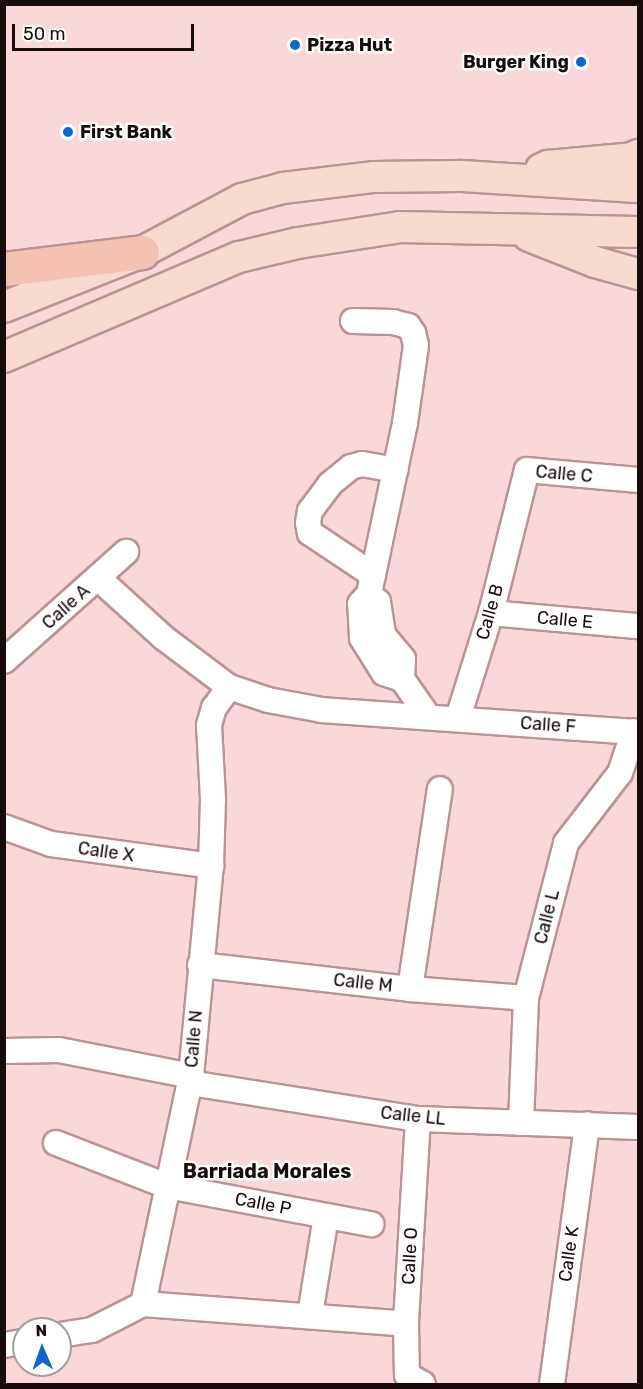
<!DOCTYPE html>
<html>
<head>
<meta charset="utf-8">
<style>
  body { margin:0 }
  #map { position:relative; width:643px; height:1389px; overflow:hidden; background:#fad8d9; font-family:Rubik,sans-serif }
  div>[style] { position:absolute }
  [style*='--x'] { left:calc(var(--x)*1px); top:calc(var(--y)*1px); width:calc(var(--w)*1px); rotate:calc(var(--a)*1deg) }
  .roads { filter:drop-shadow(2px 0 #ba9394) drop-shadow(-2px 0 #ba9394) drop-shadow(0 2px #ba9394) drop-shadow(0 -2px #ba9394) }
  .minor>* { height:24px; margin:-12px; padding:0 12px; transform-origin:12px; border-radius:12px; background:#fff }
  .major>* { height:30px; margin:-15px; padding:0 15px; transform-origin:15px; border-radius:15px; background:#f8dad0 }
  .highway>* { height:33px; margin:-16.5px; padding:0 16.5px; transform-origin:16.5px; border-radius:16.5px; background:#f4c2b1 }
  .dots>* { width:16px; height:16px; translate:-50% -50%; box-sizing:border-box; border:3px solid #fff; border-radius:50% }
  span { translate:-50% -50%; white-space:nowrap; text-align:center; line-height:1.15; -webkit-text-stroke:5px #fff; paint-order:stroke }
  .poi-label { font-size:18px; color:#190b0c; font-weight:700 }
  .left { translate:0 -50%; text-align:left }
  .right { translate:-100% -50%; text-align:right }
  .street-label { font-size:18px; color:#190b0c }
  .neighbourhood-label { font-size:20px; color:#190b0c; font-weight:700 }
  .frame { position:absolute; inset:0; border:6px solid #190b0c; pointer-events:none }
  .north { position:absolute; left:12px; top:1317px; width:60px; height:60px; box-sizing:border-box; background:#fff; border:2px solid #a39d9e; border-radius:50%; rotate:358deg; font-size:16px; font-weight:700; line-height:24px; text-align:center; color:#190b0c }
  .north::after { content:''; display:block; margin:auto; width:21px; height:27px; background:#0d67d0; clip-path:polygon(50% 0,100% 100%,50% 72%,0 100%) }
  .scale { position:absolute; left:12px; top:24px; width:182px; height:27px; box-sizing:border-box; border:3px solid #190b0c; border-top:0; padding-left:8px; font-size:18px; line-height:21px; white-space:nowrap; color:#190b0c; -webkit-text-stroke:4px #fff; paint-order:stroke }
</style>
</head>
<body>
<div id="map">
  <div class="roads">
    <div class="minor">
      <i style="--x:353;--y:321;--w:40;--a:1.4"></i>
      <i style="--x:393;--y:322;--w:16;--a:15"></i>
      <i style="--x:408;--y:326;--w:9;--a:54"></i>
      <i style="--x:413;--y:333;--w:12;--a:76"></i>
      <i style="--x:416;--y:345;--w:79;--a:98"></i>
      <i style="--x:405;--y:423;--w:175;--a:101.9"></i>
      <i style="--x:373;--y:575;--w:76;--a:-146.3"></i>
      <i style="--x:310;--y:533;--w:10;--a:-101"></i>
      <i style="--x:308;--y:523;--w:12;--a:-81"></i>
      <i style="--x:310;--y:511;--w:34;--a:-53"></i>
      <i style="--x:330;--y:484;--w:27;--a:-39"></i>
      <i style="--x:351;--y:467;--w:11;--a:-15"></i>
      <i style="--x:362;--y:464;--w:34;--a:10"></i>
      <i style="--x:98;--y:578;--w:89;--a:42.3"></i>
      <i style="--x:164;--y:638;--w:81;--a:37"></i>
      <i style="--x:229;--y:687;--w:41;--a:18.4"></i>
      <i style="--x:268;--y:700;--w:55;--a:10.5"></i>
      <i style="--x:322;--y:710;--w:317;--a:4"></i>
      <i style="--x:491;--y:613;--w:148;--a:5.1"></i>
      <i style="--x:4;--y:661;--w:164;--a:-41.8"></i>
      <i style="--x:402;--y:679;--w:19;--a:-162"></i>
      <i style="--x:384;--y:673;--w:41;--a:-122.2"></i>
      <i style="--x:362;--y:638;--w:34;--a:-93"></i>
      <i style="--x:360;--y:604;--w:13;--a:-48"></i>
      <i style="--x:369;--y:594;--w:12;--a:42"></i>
      <i style="--x:378;--y:602;--w:33;--a:81"></i>
      <i style="--x:383;--y:635;--w:31;--a:50"></i>
      <i style="--x:403;--y:659;--w:20;--a:93"></i>
      <i style="--x:402;--y:679;--w:45;--a:54.9"></i>
      <i style="--x:458;--y:718;--w:110;--a:-72.6"></i>
      <i style="--x:491;--y:613;--w:147;--a:-75.9"></i>
      <i style="--x:527;--y:470;--w:111;--a:5.1"></i>
      <i style="--x:4;--y:827;--w:50;--a:19.9"></i>
      <i style="--x:51;--y:844;--w:162;--a:7.8"></i>
      <i style="--x:200;--y:965;--w:211;--a:6.5"></i>
      <i style="--x:410;--y:989;--w:116;--a:4.4"></i>
      <i style="--x:410;--y:989;--w:202;--a:-81.5"></i>
      <i style="--x:4;--y:1051;--w:55;--a:-1"></i>
      <i style="--x:59;--y:1050;--w:135;--a:11.1"></i>
      <i style="--x:190;--y:1083;--w:231;--a:9"></i>
      <i style="--x:418;--y:1119;--w:220;--a:2.1"></i>
      <i style="--x:418;--y:1119;--w:205;--a:93.4"></i>
      <i style="--x:406;--y:1324;--w:51;--a:88.9"></i>
      <i style="--x:407;--y:1375;--w:18;--a:29"></i>
      <i style="--x:521;--y:1123;--w:125;--a:-87.7"></i>
      <i style="--x:526;--y:998;--w:160;--a:-75.5"></i>
      <i style="--x:566;--y:843;--w:88;--a:-52.4"></i>
      <i style="--x:620;--y:773;--w:44;--a:-71.6"></i>
      <i style="--x:56;--y:1143;--w:119;--a:21.2"></i>
      <i style="--x:167;--y:1186;--w:208;--a:10.6"></i>
      <i style="--x:143;--y:1304;--w:264;--a:4.3"></i>
      <i style="--x:310;--y:1315;--w:100;--a:-80.8"></i>
      <i style="--x:60;--y:1335;--w:32;--a:-9"></i>
      <i style="--x:92;--y:1330;--w:57;--a:-27"></i>
      <i style="--x:143;--y:1304;--w:233;--a:-78.1"></i>
      <i style="--x:191;--y:1076;--w:211;--a:-84.6"></i>
      <i style="--x:211;--y:866;--w:67;--a:-88.3"></i>
      <i style="--x:213;--y:799;--w:74;--a:-93.1"></i>
      <i style="--x:209;--y:725;--w:18;--a:-74"></i>
      <i style="--x:214;--y:708;--w:26;--a:-54"></i>
      <i style="--x:4;--y:1345;--w:20;--a:-9"></i>
      <i style="--x:552;--y:1384;--w:262;--a:-82.3"></i>
    </div>
    <div class="major">
      <i style="--x:541;--y:169;--w:8;--a:-23"></i>
      <i style="--x:548;--y:166;--w:84;--a:-5.4"></i>
      <i style="--x:632;--y:158;--w:7;--a:-27"></i>
      <i style="--x:529;--y:236;--w:71;--a:21.5"></i>
      <i style="--x:595;--y:262;--w:45;--a:15.6"></i>
      <i style="--x:4;--y:307;--w:149;--a:-21.7"></i>
      <i style="--x:142;--y:252;--w:113;--a:-27.9"></i>
      <i style="--x:242;--y:199;--w:42;--a:-15"></i>
      <i style="--x:283;--y:188;--w:92;--a:-6.9"></i>
      <i style="--x:374;--y:177;--w:87;--a:-0.7"></i>
      <i style="--x:461;--y:176;--w:177;--a:3.6"></i>
      <i style="--x:4;--y:357;--w:255;--a:-23.1"></i>
      <i style="--x:239;--y:257;--w:61;--a:-13.3"></i>
      <i style="--x:298;--y:243;--w:103;--a:-8.9"></i>
      <i style="--x:400;--y:227;--w:238;--a:1.2"></i>
    </div>
    <div class="highway">
      <i style="--x:4;--y:269;--w:139;--a:-7"></i>
    </div>
  </div>
  <div class="dots">
    <i style="left:295px;top:45px;background:#0d67d0"></i>
    <i style="left:581px;top:62px;background:#0d67d0"></i>
    <i style="left:68px;top:132px;background:#0d67d0"></i>
  </div>
  <div class="poi-label">
    <span class="left" style="left:307px;top:45px">Pizza Hut</span>
    <span class="right" style="left:569px;top:62px">Burger King</span>
    <span class="left" style="left:80px;top:132px">First Bank</span>
  </div>
  <div class="street-label">
    <span style="left:564px;top:474px;rotate:5deg">Calle C</span>
    <span style="left:66px;top:607px;rotate:-42deg">Calle A</span>
    <span style="left:490px;top:612px;rotate:-74deg">Calle B</span>
    <span style="left:565px;top:620px;rotate:5deg">Calle E</span>
    <span style="left:548px;top:725px;rotate:4deg">Calle F</span>
    <span style="left:106px;top:852px;rotate:8deg">Calle X</span>
    <span style="left:547px;top:917px;rotate:-76deg">Calle L</span>
    <span style="left:363px;top:983px;rotate:6deg">Calle M</span>
    <span style="left:194px;top:1039px;rotate:-85deg">Calle N</span>
    <span style="left:413px;top:1116px;rotate:6deg">Calle LL</span>
    <span style="left:263px;top:1204px;rotate:11deg">Calle P</span>
    <span style="left:569px;top:1254px;rotate:-82deg">Calle K</span>
    <span style="left:410px;top:1256px;rotate:-87deg">Calle O</span>
  </div>
  <div class="neighbourhood-label">
    <span style="left:267px;top:1171px">Barriada Morales</span>
  </div>
  <div class="frame"></div>
  <div class="north">N</div>
  <div class="scale">50 m</div>
</div>
</body>
</html>
